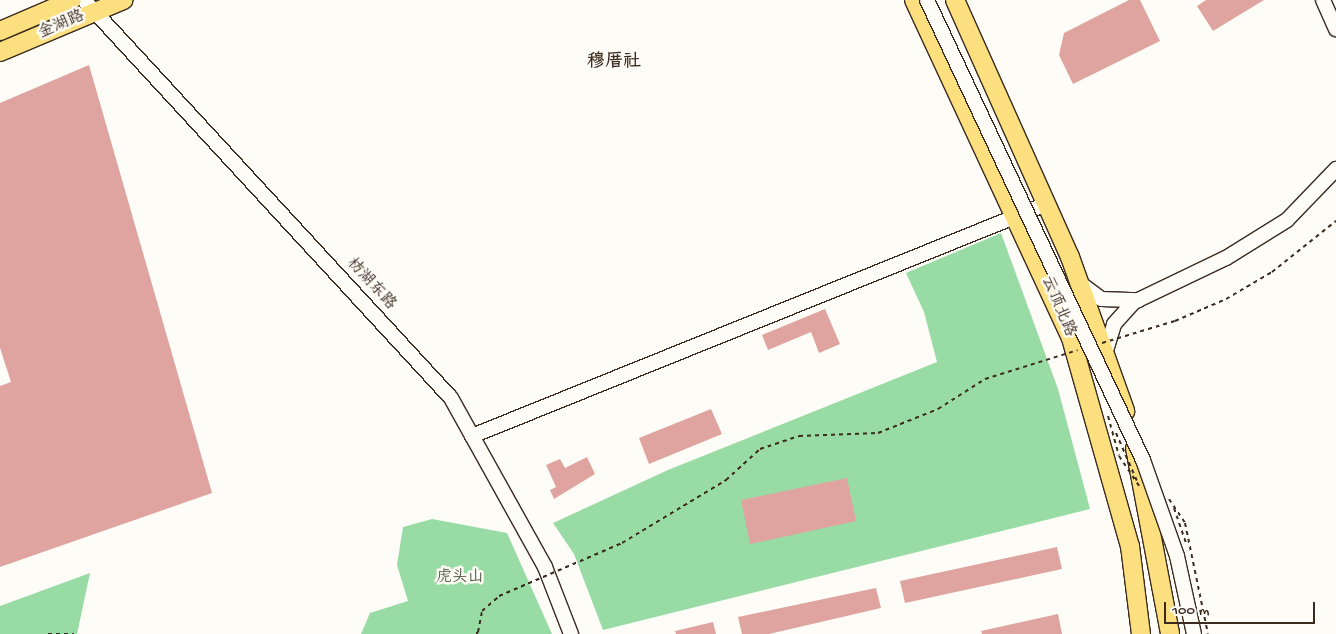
<!DOCTYPE html>
<html>
<head>
<meta charset="utf-8">
<style>
  body { margin:0 }
  #map { position:relative; width:1336px; height:634px; overflow:hidden; background:#fdfcf7; font-family:"Gochi Hand","LXGW WenKai TC",sans-serif }
  div>[style] { position:absolute }
  [style*='--x'] { left:calc(var(--x)*1px); top:calc(var(--y)*1px); width:calc(var(--w)*1px); rotate:calc(var(--a)*1deg) }
  .green>* { inset:0; background:#99dba5 }
  .building>* { inset:0; background:#dfa4a0 }
  .path>* { height:2px; margin-top:-1px; transform-origin:0; background:repeating-linear-gradient(90deg,#3b2a1e 0 4px,transparent 0 8px) }
  .roads { filter:drop-shadow(1px 0 #3b2a1e) drop-shadow(-1px 0 #3b2a1e) drop-shadow(0 1px #3b2a1e) drop-shadow(0 -1px #3b2a1e) }
  .minor>* { height:14px; margin:-7px; padding:0 7px; transform-origin:7px; border-radius:7px; background:#fdfcf7 }
  .major>* { height:18px; margin:-9px; padding:0 9px; transform-origin:9px; border-radius:9px; background:#fce080 }
  .path-bridge>* { height:2px; margin-top:-1px; transform-origin:0; background:repeating-linear-gradient(90deg,#3b2a1e 0 4px,transparent 0 8px) }
  .bridges { filter:drop-shadow(1px 0 #3b2a1e) drop-shadow(-1px 0 #3b2a1e) drop-shadow(0 1px #3b2a1e) drop-shadow(0 -1px #3b2a1e) }
  .minor-bridge>* { height:14px; margin:-7px; padding:0 7px; transform-origin:7px; border-radius:7px; background:#fdfcf7 }
  span { translate:-50% -50%; white-space:nowrap; text-align:center; line-height:1.15; -webkit-text-stroke:5px #fdfcf7; paint-order:stroke }
  .street-label { font-size:16px; color:#3b2a1e }
  .park-label { font-size:16px; color:#575f46 }
  .neighbourhood-label { font-size:18px; color:#3b2a1e; font-weight:700 }
  .scale { position:absolute; left:1164px; top:602px; width:151px; height:22px; box-sizing:border-box; border:2px solid #3b2a1e; border-top:0; padding-left:6px; font-size:15px; line-height:18px; white-space:nowrap; color:#3b2a1e; -webkit-text-stroke:4px #fdfcf7; paint-order:stroke }
</style>
</head>
<body>
<div id="map">
  <div class="green">
    <i style="clip-path:polygon(1001px 233px,1058px 389px,1090px 509px,603px 630px,574px 554px,553px 523px,668px 470px,937px 362px,924px 312px,906px 273px)"></i>
    <i style="clip-path:polygon(432px 519px,507px 533px,552px 634px,361px 634px,370px 613px,408px 601px,397px 565px,403px 527px)"></i>
    <i style="clip-path:polygon(90px 573px,77px 634px,0 634px,0 606px)"></i>
  </div>
  <div class="building">
    <i style="clip-path:polygon(1129px 0,1140px 0,1160px 41px,1073px 84px,1059px 55px,1064px 33px)"></i>
    <i style="clip-path:polygon(1206px 0,1264px 0,1213px 31px,1197px 6px)"></i>
    <i style="clip-path:polygon(89px 65px,212px 493px,0 567px,0 386px,11px 382px,0 348px,0 103px)"></i>
    <i style="clip-path:polygon(825px 309px,840px 344px,819px 353px,811px 332px,768px 350px,762px 335px)"></i>
    <i style="clip-path:polygon(711px 409px,722px 434px,649px 464px,639px 438px)"></i>
    <i style="clip-path:polygon(587px 457px,595px 474px,554px 499px,550px 490px,556px 487px,546px 465px,560px 459px,565px 468px)"></i>
    <i style="clip-path:polygon(847px 478px,856px 521px,750px 544px,741px 500px)"></i>
    <i style="clip-path:polygon(1057px 547px,1062px 569px,905px 603px,900px 581px)"></i>
    <i style="clip-path:polygon(876px 588px,881px 608px,769px 634px,742px 634px,738px 617px)"></i>
    <i style="clip-path:polygon(1058px 614px,1062px 634px,982px 634px,981px 631px)"></i>
    <i style="clip-path:polygon(713px 622px,716px 634px,676px 634px,675px 631px)"></i>
  </div>
  <div class="path">
    <i style="--x:622;--y:543;--w:122;--a:-31.2"></i>
    <i style="--x:726;--y:480;--w:46;--a:-42.4"></i>
    <i style="--x:760;--y:449;--w:41;--a:-18.4"></i>
    <i style="--x:799;--y:436;--w:79;--a:-2.2"></i>
    <i style="--x:878;--y:433;--w:65;--a:-21.8"></i>
    <i style="--x:938;--y:409;--w:56;--a:-32.6"></i>
    <i style="--x:48;--y:634;--w:26;--a:0"></i>
    <i style="--x:476;--y:634;--w:3;--a:-45"></i>
  </div>
  <div class="roads">
    <div class="minor">
      <i style="--x:84;--y:0;--w:541;--a:47.32"></i>
      <i style="--x:451;--y:398;--w:193;--a:60.9"></i>
      <i style="--x:545;--y:567;--w:72;--a:68.8"></i>
      <i style="--x:1323;--y:0;--w:32;--a:66"></i>
      <i style="--x:1080;--y:283;--w:26;--a:37"></i>
      <i style="--x:1101;--y:299;--w:37;--a:2"></i>
      <i style="--x:1105;--y:354;--w:31;--a:-73"></i>
      <i style="--x:1114;--y:324;--w:30;--a:-48"></i>
      <i style="--x:1134;--y:302;--w:102;--a:-25.6"></i>
      <i style="--x:1226;--y:258;--w:72;--a:-31.9"></i>
      <i style="--x:1287;--y:220;--w:71;--a:-46.1"></i>
      <i style="--x:472;--y:436;--w:617;--a:-21.99"></i>
    </div>
    <div class="major">
      <i style="--x:914;--y:0;--w:373;--a:65.1"></i>
      <i style="--x:1071;--y:338;--w:216;--a:74.2"></i>
      <i style="--x:1130;--y:546;--w:89;--a:82.9"></i>
      <i style="--x:955;--y:0;--w:282;--a:65.9"></i>
      <i style="--x:1070;--y:257;--w:164;--a:70.3"></i>
      <i style="--x:0;--y:31;--w:78;--a:-23.3"></i>
      <i style="--x:0;--y:52;--w:134;--a:-22.8"></i>
      <i style="--x:1135;--y:448;--w:189;--a:79.3"></i>
    </div>
  </div>
  <div class="path-bridge">
    <i style="--x:1102;--y:343;--w:76;--a:-16.8"></i>
    <i style="--x:1175;--y:321;--w:56;--a:-23.3"></i>
    <i style="--x:1226;--y:299;--w:53;--a:-30.4"></i>
    <i style="--x:1272;--y:272;--w:82;--a:-38.6"></i>
    <i style="--x:985;--y:379;--w:97;--a:-17.3"></i>
    <i style="--x:1108;--y:416;--w:41;--a:74.6"></i>
    <i style="--x:1119;--y:456;--w:36;--a:56"></i>
    <i style="--x:1116;--y:433;--w:52;--a:66.4"></i>
    <i style="--x:1169;--y:499;--w:29;--a:56"></i>
    <i style="--x:1185;--y:523;--w:113;--a:78.3"></i>
    <i style="--x:1174;--y:508;--w:40;--a:71.1"></i>
    <i style="--x:478;--y:632;--w:21;--a:-79"></i>
    <i style="--x:482;--y:611;--w:23;--a:-41"></i>
    <i style="--x:499;--y:596;--w:134;--a:-23.3"></i>
  </div>
  <div class="bridges">
    <div class="minor-bridge">
      <i style="--x:927;--y:0;--w:508;--a:64.85"></i>
      <i style="--x:1143;--y:460;--w:102;--a:70.5"></i>
      <i style="--x:1177;--y:556;--w:80;--a:77.7"></i>
    </div>
  </div>
  <div class="street-label">
    <span style="left:62px;top:26px;rotate:-23deg">金湖路</span>
    <span style="left:370px;top:285px;rotate:47deg">枋湖东路</span>
    <span style="left:1057px;top:307px;rotate:67deg">云顶北路</span>
  </div>
  <div class="park-label">
    <span style="left:460px;top:579px">虎头山</span>
  </div>
  <div class="neighbourhood-label">
    <span style="left:614px;top:63px">穆厝社</span>
  </div>
  <div class="scale">100 m</div>
</div>
</body>
</html>
